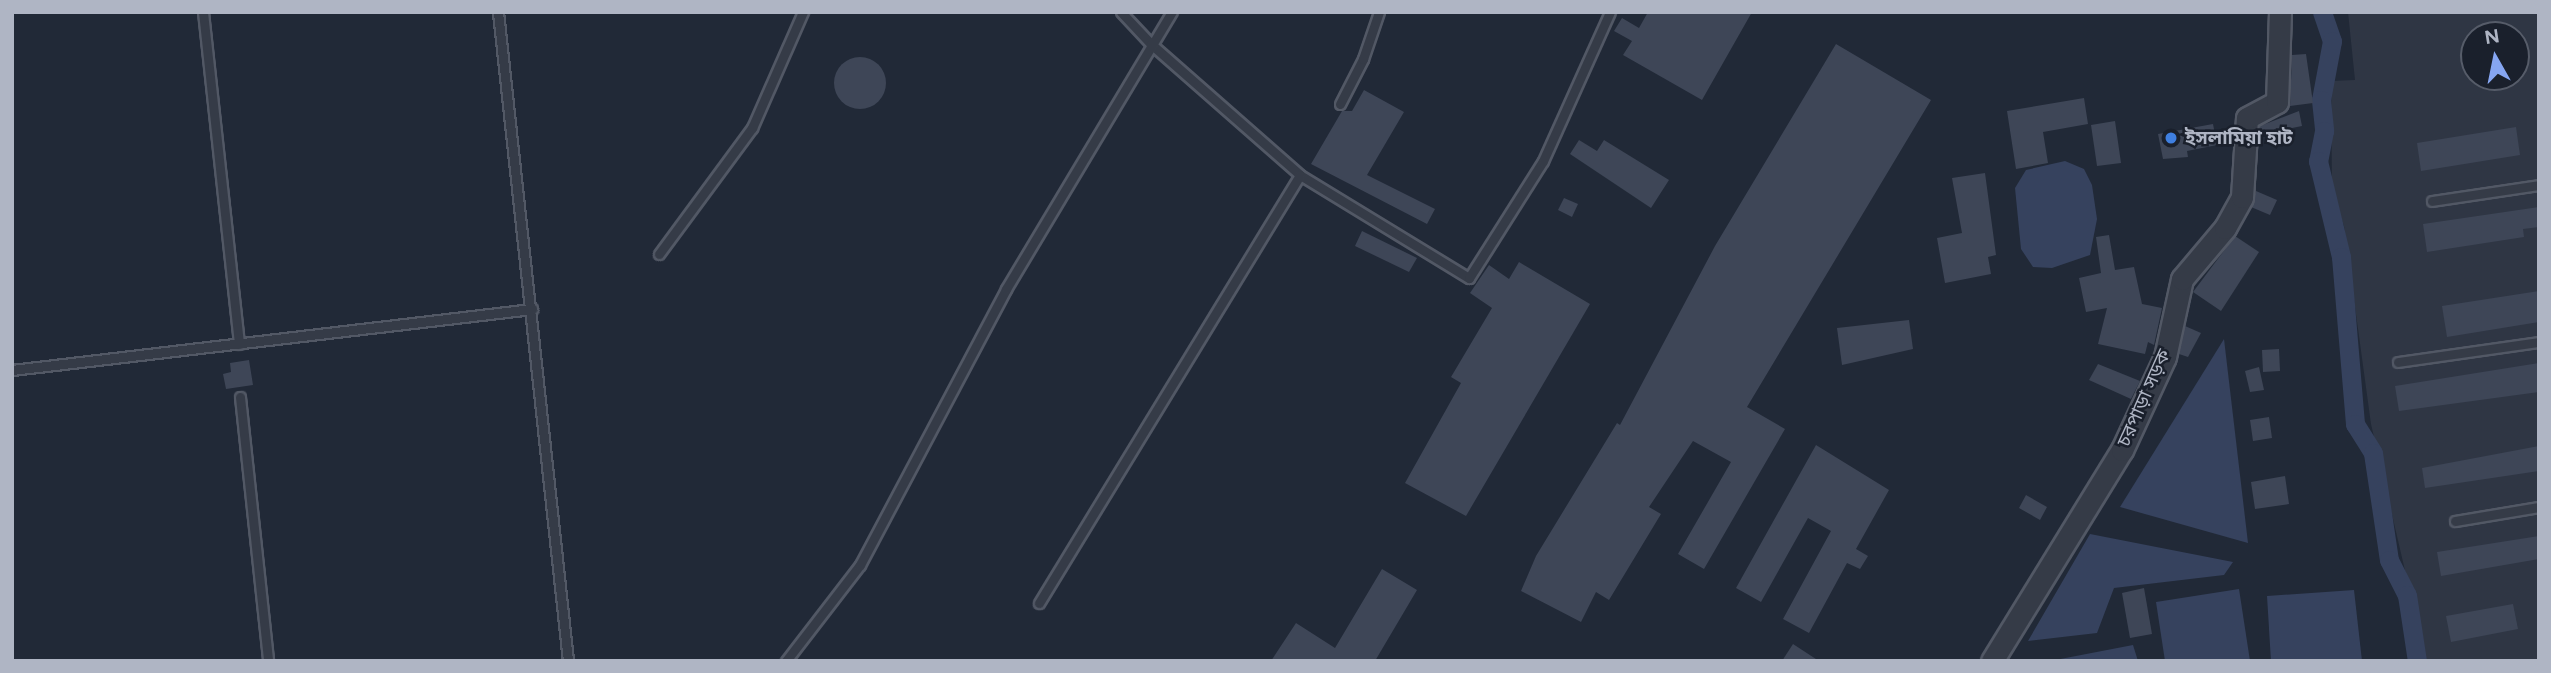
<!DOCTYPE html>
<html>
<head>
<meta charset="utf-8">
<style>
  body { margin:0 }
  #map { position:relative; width:2551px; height:673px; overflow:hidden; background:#212937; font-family:Figtree,"Noto Sans Bengali",sans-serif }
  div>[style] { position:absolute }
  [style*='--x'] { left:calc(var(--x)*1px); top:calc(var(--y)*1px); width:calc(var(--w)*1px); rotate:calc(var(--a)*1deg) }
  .airport>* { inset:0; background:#2f3644 }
  .water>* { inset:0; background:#36425e }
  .canal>* { height:19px; margin:-9.5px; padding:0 9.5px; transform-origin:9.5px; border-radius:9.5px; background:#36425e }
  .building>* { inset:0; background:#3e4657 }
  .round { border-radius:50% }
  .roads { filter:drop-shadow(2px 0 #525865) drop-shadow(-2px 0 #525865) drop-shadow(0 2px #525865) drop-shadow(0 -2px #525865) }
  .service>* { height:9px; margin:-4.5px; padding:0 4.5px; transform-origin:4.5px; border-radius:4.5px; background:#353b47 }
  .tertiary>* { height:21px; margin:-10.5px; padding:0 10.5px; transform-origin:10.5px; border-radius:10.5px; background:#353b47 }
  .dots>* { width:19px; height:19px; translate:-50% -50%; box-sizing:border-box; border:4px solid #1a202c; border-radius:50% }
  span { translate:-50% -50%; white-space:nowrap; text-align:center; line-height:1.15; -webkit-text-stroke:5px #1a202c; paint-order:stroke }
  .poi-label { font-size:19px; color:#afb5c4; font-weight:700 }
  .left { translate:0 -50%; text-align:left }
  .street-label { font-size:19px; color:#afb5c4 }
  .frame { position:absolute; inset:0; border:14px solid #afb5c4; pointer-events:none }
  .north { position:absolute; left:2460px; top:21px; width:70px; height:70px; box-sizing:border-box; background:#1a202c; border:2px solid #565c69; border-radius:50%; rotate:351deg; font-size:19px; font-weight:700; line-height:28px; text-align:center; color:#afb5c4 }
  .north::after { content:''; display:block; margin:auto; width:24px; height:32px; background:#86a6f2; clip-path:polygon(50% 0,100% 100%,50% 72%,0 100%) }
</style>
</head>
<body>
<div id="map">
  <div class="airport">
    <i style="clip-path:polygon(evenodd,2348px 12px,2539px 12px,2539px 661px,2426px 661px,2371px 424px,2344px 226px,2332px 190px,2331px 81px,2355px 80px,2348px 12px,2474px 35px,2516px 35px,2516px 77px,2474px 77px,2474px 35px)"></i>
  </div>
  <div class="water">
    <i style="clip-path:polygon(2065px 161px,2084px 169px,2092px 185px,2097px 219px,2090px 255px,2052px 268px,2033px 267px,2021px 249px,2015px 188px,2026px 170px)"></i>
    <i style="clip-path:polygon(2224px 339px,2248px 543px,2120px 507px)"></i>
    <i style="clip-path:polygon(2090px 534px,2233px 562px,2224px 575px,2114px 588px,2097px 633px,2028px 641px)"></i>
    <i style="clip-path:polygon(2239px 589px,2250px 661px,2165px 661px,2156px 602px)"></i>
    <i style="clip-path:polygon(2354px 590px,2362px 661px,2271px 661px,2267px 596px)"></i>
    <i style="clip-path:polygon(2133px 645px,2138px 661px,2050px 661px)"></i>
  </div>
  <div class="canal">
    <i style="--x:2322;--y:12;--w:31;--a:71"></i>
    <i style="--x:2332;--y:41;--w:60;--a:100.6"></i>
    <i style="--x:2321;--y:100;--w:31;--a:84"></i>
    <i style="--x:2324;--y:131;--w:31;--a:101"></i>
    <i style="--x:2318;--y:161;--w:99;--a:76.5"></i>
    <i style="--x:2341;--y:257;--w:168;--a:85.2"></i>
    <i style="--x:2355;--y:424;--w:34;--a:58"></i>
    <i style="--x:2373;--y:453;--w:108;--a:81.5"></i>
    <i style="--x:2389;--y:560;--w:39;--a:63"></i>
    <i style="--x:2407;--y:595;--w:67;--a:81.4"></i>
  </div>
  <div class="building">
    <i style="clip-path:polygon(1648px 12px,1752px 12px,1702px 100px,1623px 55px,1632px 41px,1614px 31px,1622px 18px,1639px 28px)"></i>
    <i style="clip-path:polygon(1836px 44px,1931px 100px,1747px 407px,1785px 429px,1704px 569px,1678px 554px,1731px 462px,1693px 441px,1649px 507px,1661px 514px,1609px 600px,1596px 592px,1581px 622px,1521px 591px,1536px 556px,1617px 423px,1620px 425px,1715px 246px)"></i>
    <i style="clip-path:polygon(2306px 54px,2313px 103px,2290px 106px,2292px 55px)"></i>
    <i class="round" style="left:834px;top:57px;width:52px;height:52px"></i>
    <i style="clip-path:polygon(1364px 90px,1404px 112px,1367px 175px,1435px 209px,1427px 224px,1311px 164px,1342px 111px,1352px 111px)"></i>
    <i style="clip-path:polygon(2084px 98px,2088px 124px,2043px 132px,2048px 163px,2016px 169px,2007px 111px)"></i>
    <i style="clip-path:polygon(2299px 111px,2302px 126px,2259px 135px,2260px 126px)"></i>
    <i style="clip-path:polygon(2115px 121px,2121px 163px,2097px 166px,2091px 125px)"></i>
    <i style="clip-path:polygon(2213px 124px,2217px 145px,2187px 151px,2188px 157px,2163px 159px,2158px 134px)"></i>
    <i style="clip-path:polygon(2516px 127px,2520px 155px,2421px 171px,2417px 143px)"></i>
    <i style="clip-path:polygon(1579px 140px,1597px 151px,1604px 140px,1669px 180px,1651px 208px,1570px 154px)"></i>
    <i style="clip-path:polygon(1985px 173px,1996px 255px,1988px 257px,1991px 274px,1945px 283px,1937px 238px,1962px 233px,1952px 178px)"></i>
    <i style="clip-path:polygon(2256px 191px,2277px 200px,2270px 215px,2251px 207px)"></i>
    <i style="clip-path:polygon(1564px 198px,1578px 204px,1572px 217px,1558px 210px)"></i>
    <i style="clip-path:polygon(2539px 207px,2539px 227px,2523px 229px,2524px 237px,2427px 252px,2423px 224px)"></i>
    <i style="clip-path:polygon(1362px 231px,1417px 258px,1409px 272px,1355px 246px)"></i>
    <i style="clip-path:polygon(2109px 235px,2115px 270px,2134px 267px,2142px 304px,2162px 308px,2154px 345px,2148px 342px,2145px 354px,2098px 344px,2107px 308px,2086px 312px,2079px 278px,2101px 273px,2096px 237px)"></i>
    <i style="clip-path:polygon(2235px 236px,2259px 252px,2221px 311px,2193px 292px)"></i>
    <i style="clip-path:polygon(1519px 262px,1590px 304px,1466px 516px,1405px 483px,1461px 383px,1451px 377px,1492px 308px,1470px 293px,1489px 265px,1509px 279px)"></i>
    <i style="clip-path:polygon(2539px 291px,2539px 322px,2447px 337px,2442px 306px)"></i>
    <i style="clip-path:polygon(1909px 320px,1913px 349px,1842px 365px,1837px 328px)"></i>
    <i style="clip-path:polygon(2185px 326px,2201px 333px,2188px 357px,2179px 354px)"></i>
    <i style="clip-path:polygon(2279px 349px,2280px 371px,2263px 372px,2262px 350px)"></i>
    <i style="clip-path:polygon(249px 360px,253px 385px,226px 389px,223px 374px,231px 372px,230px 363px)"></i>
    <i style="clip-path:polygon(2539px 363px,2539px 392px,2399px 411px,2395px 386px)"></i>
    <i style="clip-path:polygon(2098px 364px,2140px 381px,2131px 399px,2089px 380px)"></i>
    <i style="clip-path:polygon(2259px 367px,2264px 390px,2250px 392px,2245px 371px)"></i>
    <i style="clip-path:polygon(2269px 417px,2272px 438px,2253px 441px,2250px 420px)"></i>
    <i style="clip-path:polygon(1816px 445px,1889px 490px,1856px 549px,1868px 556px,1860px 569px,1847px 563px,1809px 633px,1783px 619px,1831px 531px,1808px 518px,1761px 602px,1736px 588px)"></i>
    <i style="clip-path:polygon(2539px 446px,2539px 471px,2425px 488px,2422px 468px)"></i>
    <i style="clip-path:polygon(2285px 476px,2289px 504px,2255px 509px,2251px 482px)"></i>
    <i style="clip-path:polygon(2026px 495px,2047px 507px,2040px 520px,2019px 508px)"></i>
    <i style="clip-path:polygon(2539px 536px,2539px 559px,2441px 576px,2437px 552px)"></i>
    <i style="clip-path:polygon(1382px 569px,1417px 590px,1375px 661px,1271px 661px,1296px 623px,1335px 648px)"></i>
    <i style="clip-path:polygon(2144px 588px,2152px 634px,2130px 638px,2122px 593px)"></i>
    <i style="clip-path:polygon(2513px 604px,2518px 629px,2451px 642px,2446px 616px)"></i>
    <i style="clip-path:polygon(1793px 644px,1819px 661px,1782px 661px)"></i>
  </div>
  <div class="roads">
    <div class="service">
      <i style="--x:203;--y:12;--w:334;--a:83.8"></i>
      <i style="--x:498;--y:12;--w:653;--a:83.84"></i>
      <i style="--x:1121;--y:12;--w:44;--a:46.8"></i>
      <i style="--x:1151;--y:44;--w:198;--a:41.3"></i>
      <i style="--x:1300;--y:175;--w:198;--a:31.4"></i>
      <i style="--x:1469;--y:278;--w:138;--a:-57.7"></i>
      <i style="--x:1543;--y:161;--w:163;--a:-65.8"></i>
      <i style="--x:1340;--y:104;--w:51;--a:-62.9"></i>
      <i style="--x:1363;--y:59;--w:50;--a:-71.2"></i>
      <i style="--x:2432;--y:201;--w:108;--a:-8.5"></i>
      <i style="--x:659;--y:254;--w:157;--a:-53.6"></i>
      <i style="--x:752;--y:128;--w:127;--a:-66.3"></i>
      <i style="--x:2398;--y:362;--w:142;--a:-8.1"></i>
      <i style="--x:12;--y:370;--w:524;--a:-6.69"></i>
      <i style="--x:240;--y:397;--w:265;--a:83.9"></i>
      <i style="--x:2455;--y:521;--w:85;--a:-9.5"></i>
      <i style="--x:1039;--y:603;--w:501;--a:-58.62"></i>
      <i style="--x:786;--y:661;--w:121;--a:-52.4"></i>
      <i style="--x:860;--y:565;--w:312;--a:-62.1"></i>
      <i style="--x:1006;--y:289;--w:323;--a:-59.1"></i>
    </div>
    <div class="tertiary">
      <i style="--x:1992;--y:661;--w:248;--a:-58.4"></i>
      <i style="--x:2122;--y:450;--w:102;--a:-65.2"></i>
      <i style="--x:2165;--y:357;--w:80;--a:-77.7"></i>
      <i style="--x:2182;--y:279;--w:67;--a:-49.9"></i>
      <i style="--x:2225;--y:228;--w:35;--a:-61"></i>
      <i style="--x:2242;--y:197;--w:79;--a:-86.4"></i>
      <i style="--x:2247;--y:118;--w:34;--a:-28"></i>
      <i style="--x:2277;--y:102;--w:90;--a:-88.1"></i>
    </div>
  </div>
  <div class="dots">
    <i style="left:2171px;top:138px;background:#3f7fe0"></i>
  </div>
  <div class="poi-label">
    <span class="left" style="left:2185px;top:138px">ইসলামিয়া হাট</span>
  </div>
  <div class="street-label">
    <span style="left:2144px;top:398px;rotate:-66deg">চরপাড়া সড়ক</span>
  </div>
  <div class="frame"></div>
  <div class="north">N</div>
</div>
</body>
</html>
